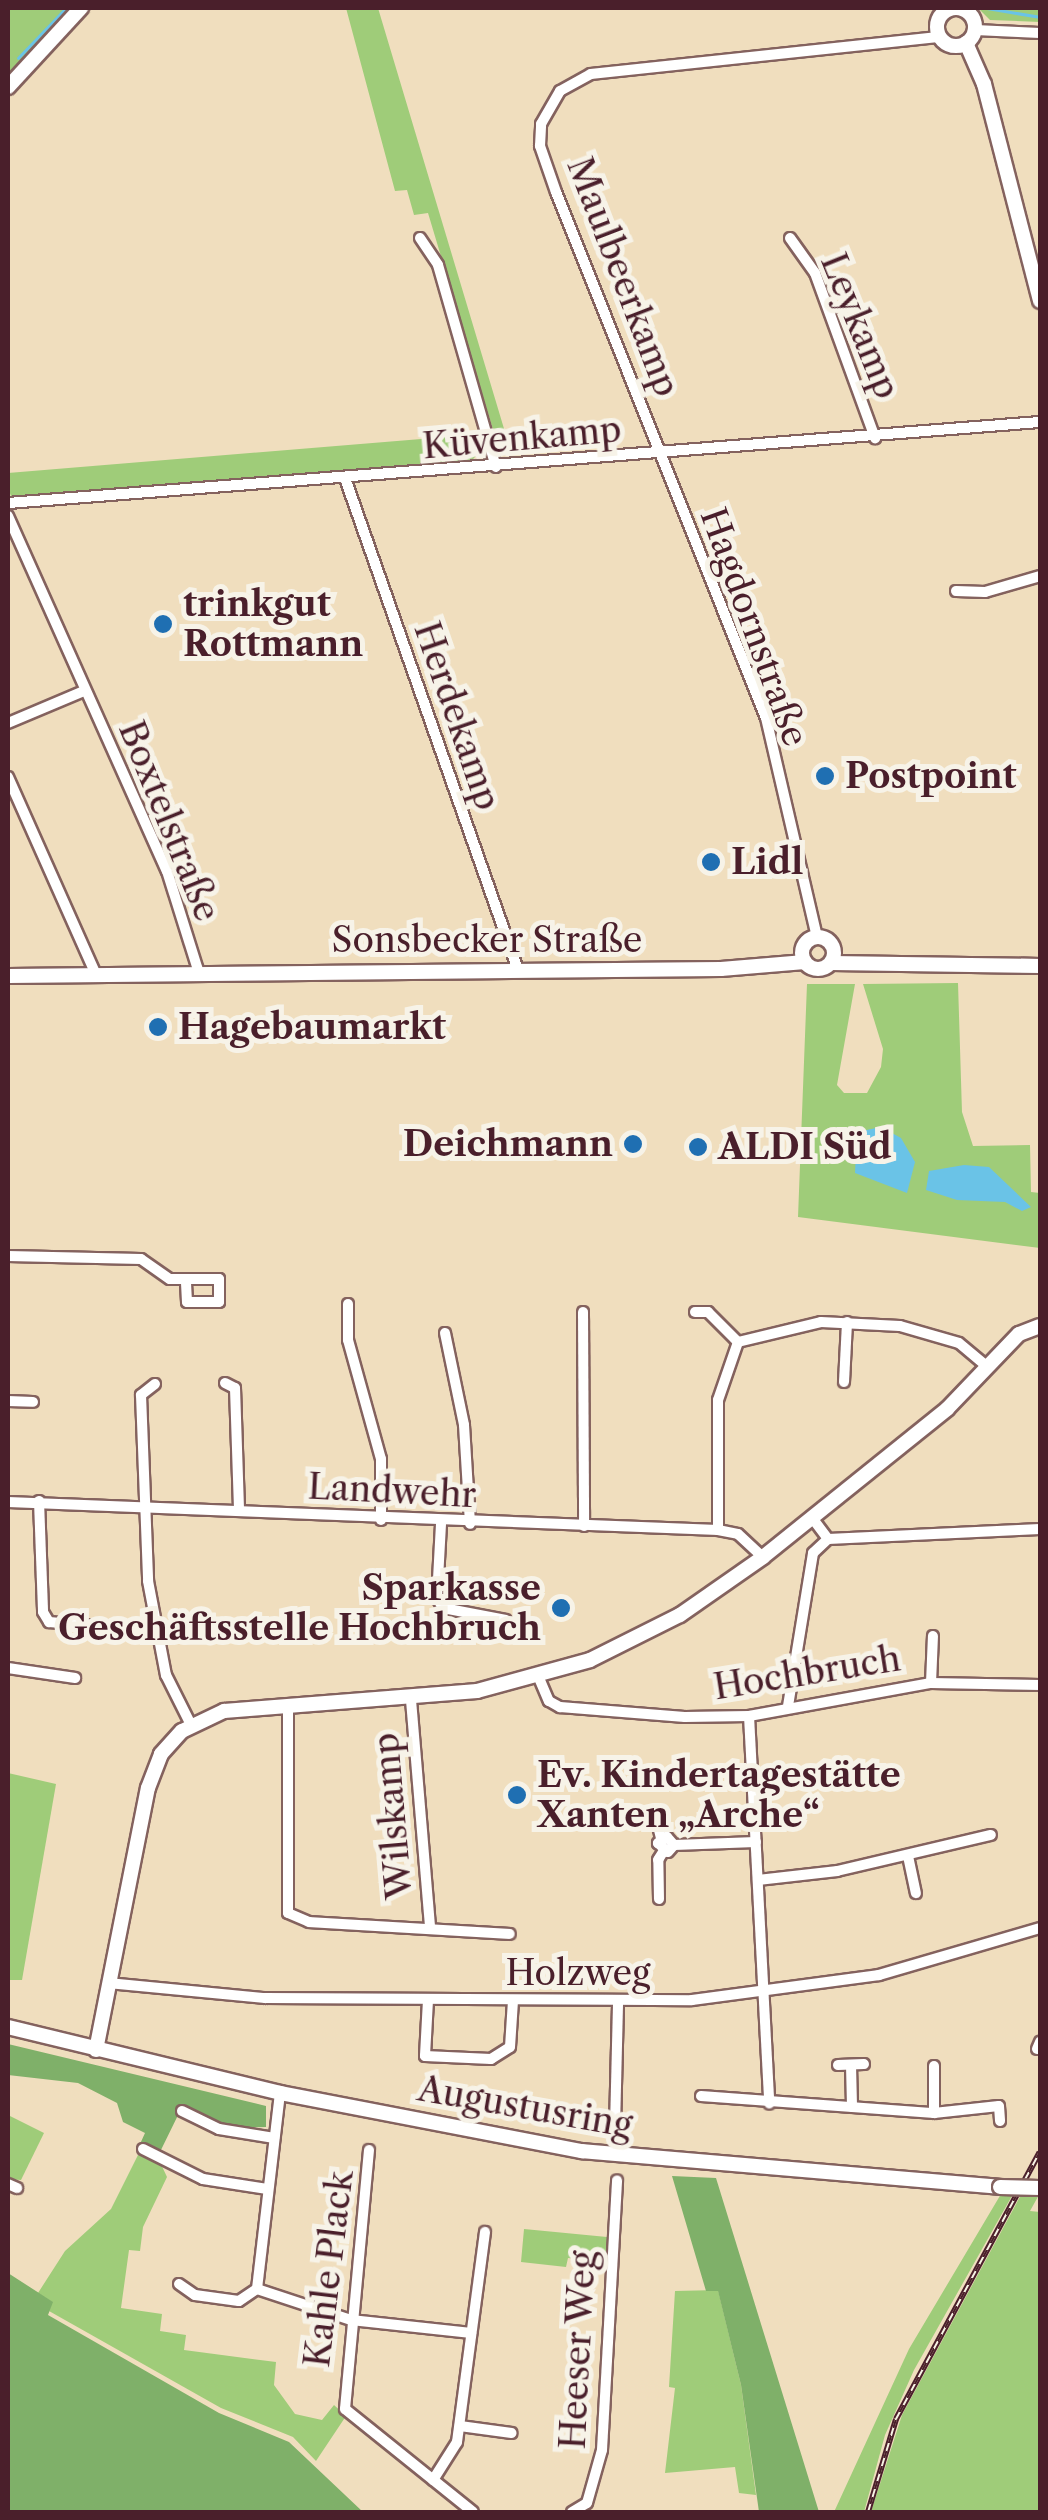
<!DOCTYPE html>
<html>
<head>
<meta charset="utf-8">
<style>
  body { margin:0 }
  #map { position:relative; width:1048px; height:2520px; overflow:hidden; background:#f0debe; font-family:"Libre Caslon Text",serif }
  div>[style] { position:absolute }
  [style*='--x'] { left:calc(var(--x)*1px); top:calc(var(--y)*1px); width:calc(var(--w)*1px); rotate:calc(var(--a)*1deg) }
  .green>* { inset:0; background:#9fcc79 }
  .forest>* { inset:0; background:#7fb069 }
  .water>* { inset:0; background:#6ac3e7 }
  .stream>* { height:2.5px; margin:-1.25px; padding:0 1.25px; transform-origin:1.25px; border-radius:1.25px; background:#6ac3e7 }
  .roads { filter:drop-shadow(2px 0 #84625e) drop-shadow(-2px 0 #84625e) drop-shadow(0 2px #84625e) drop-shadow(0 -2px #84625e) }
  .street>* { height:10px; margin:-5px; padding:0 5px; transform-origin:5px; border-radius:5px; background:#fff }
  .secondary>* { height:14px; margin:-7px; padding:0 7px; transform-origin:7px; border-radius:7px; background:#fff }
  .secondary>.ring { margin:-7px; padding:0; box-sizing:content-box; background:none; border:14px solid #fff; border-radius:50% }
  .rail>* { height:6px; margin-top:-3px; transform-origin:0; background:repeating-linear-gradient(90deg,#f7f3e8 0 8px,#4a1f2b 0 16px); box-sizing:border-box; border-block:2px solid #4a1f2b }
  .bridges { filter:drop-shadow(2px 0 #84625e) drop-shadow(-2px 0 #84625e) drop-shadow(0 2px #84625e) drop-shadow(0 -2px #84625e) }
  .secondary-bridge>* { height:14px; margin:-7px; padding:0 7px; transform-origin:7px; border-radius:7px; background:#fff }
  .dots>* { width:28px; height:28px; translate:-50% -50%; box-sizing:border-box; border:5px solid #f7f3e8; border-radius:50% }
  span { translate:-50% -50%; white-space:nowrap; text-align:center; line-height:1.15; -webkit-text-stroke:10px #f7f3e8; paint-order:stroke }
  .street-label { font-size:35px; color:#4a1f2b }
  .poi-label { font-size:35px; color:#4a1f2b; font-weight:700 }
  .left { translate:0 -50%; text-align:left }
  .right { translate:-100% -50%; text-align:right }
  .frame { position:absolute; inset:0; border:10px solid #4a1f2b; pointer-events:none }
</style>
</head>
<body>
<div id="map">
  <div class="green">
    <i style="clip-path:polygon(8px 8px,73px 8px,8px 78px)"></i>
    <i style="clip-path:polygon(346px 8px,378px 8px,505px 432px,494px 433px,428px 213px,414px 215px,407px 190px,395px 191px)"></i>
    <i style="clip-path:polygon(978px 8px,1040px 8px,1040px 22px,990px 20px)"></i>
    <i style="clip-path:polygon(482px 434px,485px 447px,472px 460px,12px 499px,8px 488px,8px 473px)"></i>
    <i style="clip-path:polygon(958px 983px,962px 1112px,973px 1146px,1030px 1145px,1031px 1192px,1040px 1193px,1040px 1248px,798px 1217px,807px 984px,855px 984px,837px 1085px,844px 1093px,867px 1093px,881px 1067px,883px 1049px,863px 984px)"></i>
    <i style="clip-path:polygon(8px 1773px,56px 1784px,22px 1980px,8px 1980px)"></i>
    <i style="clip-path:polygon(8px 2115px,44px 2133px,21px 2180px,8px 2179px)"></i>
    <i style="clip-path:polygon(140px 2151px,159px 2160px,167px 2177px,143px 2227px,140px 2251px,129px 2250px,121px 2308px,162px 2314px,160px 2331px,186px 2335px,184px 2350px,276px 2362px,274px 2385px,295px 2414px,322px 2420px,334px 2405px,346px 2416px,316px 2461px,293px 2437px,221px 2408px,49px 2311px,52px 2302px,38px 2293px,65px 2251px,111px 2209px)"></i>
    <i style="clip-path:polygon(1022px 2193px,1040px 2193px,1030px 2211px,1040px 2212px,1040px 2512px,871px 2512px,902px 2415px)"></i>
    <i style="clip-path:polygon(1001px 2194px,1013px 2194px,914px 2370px,885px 2435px,864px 2512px,834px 2512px,909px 2349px)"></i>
    <i style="clip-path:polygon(524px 2229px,607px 2237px,606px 2261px,568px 2258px,566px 2267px,521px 2262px)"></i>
    <i style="clip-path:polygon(718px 2290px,741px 2385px,756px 2495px,739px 2493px,735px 2467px,665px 2473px,675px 2388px,669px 2387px,675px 2291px)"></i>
  </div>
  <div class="forest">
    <i style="clip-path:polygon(8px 2044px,266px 2106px,266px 2127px,227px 2128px,182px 2107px,159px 2154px,140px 2144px,145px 2133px,123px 2122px,117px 2103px,78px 2083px,8px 2075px)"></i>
    <i style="clip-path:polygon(672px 2176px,716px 2178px,819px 2512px,759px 2512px,741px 2385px,718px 2291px,706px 2291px)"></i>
    <i style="clip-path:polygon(8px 2273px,53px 2302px,48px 2315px,219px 2413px,289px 2442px,363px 2512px,8px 2512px)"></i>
  </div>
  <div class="water">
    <i style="clip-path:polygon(881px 1127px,901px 1138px,915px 1162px,907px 1193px,855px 1173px,857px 1132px)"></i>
    <i style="clip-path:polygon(964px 1165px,989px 1167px,1031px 1207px,1022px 1211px,1005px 1202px,957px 1200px,926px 1190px,929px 1171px)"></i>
  </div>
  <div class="stream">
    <i style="--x:987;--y:8;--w:54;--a:9.6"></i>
    <i style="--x:18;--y:58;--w:69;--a:-46.2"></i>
  </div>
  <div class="roads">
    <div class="street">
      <i style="--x:975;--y:30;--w:65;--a:2.6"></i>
      <i style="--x:420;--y:238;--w:32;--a:56"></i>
      <i style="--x:438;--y:265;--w:210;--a:74"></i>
      <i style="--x:790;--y:238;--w:43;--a:54.5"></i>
      <i style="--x:815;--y:273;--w:176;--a:70"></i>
      <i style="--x:346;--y:481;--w:518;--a:70.62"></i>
      <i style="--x:8;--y:503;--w:1035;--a:-4.49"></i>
      <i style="--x:8;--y:516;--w:389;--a:65.9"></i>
      <i style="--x:167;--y:871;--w:107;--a:72.6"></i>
      <i style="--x:956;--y:591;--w:29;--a:2"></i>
      <i style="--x:985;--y:592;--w:57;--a:-16.2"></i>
      <i style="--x:8;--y:723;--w:82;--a:-22.8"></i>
      <i style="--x:8;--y:777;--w:214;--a:66"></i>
      <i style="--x:817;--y:937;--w:225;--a:-103.1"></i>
      <i style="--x:766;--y:718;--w:566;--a:-111.76"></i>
      <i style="--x:556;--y:192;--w:49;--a:-109.2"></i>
      <i style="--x:540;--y:146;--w:22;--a:-87"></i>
      <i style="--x:541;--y:124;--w:38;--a:-60"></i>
      <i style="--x:560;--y:91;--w:35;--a:-29"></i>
      <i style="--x:591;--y:74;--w:351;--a:-6.1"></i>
      <i style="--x:8;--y:1256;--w:133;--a:1.3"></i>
      <i style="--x:141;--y:1259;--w:35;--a:35"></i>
      <i style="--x:170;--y:1279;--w:49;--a:0"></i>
      <i style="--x:219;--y:1279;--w:23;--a:90"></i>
      <i style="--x:219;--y:1302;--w:32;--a:180"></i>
      <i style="--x:187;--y:1302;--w:22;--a:-93"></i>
      <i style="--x:348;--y:1304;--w:36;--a:90"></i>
      <i style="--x:348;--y:1340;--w:123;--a:74.5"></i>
      <i style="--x:381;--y:1459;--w:61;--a:90"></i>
      <i style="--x:583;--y:1312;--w:214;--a:89.7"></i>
      <i style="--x:695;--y:1312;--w:13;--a:0"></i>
      <i style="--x:708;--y:1312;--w:42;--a:45"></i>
      <i style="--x:445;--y:1333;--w:94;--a:78.3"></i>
      <i style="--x:464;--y:1425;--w:99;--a:86.5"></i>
      <i style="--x:844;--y:1382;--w:60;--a:-87.1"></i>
      <i style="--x:225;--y:1383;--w:11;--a:27"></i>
      <i style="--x:235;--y:1388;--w:121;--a:88.1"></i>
      <i style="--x:155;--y:1384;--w:18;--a:142"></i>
      <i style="--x:141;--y:1395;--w:186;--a:87.8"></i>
      <i style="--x:148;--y:1581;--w:96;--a:79.2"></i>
      <i style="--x:166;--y:1675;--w:56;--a:63.4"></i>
      <i style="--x:8;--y:1401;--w:25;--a:2"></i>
      <i style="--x:39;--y:1501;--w:111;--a:87.9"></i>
      <i style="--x:43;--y:1612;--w:12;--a:59"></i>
      <i style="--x:49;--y:1622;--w:105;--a:4.9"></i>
      <i style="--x:8;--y:1502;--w:711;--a:2.26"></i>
      <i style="--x:718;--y:1530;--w:20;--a:11"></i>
      <i style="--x:738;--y:1534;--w:34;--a:43"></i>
      <i style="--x:813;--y:1519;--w:25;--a:53"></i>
      <i style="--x:828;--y:1539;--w:212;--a:-2.7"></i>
      <i style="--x:441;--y:1524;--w:74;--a:93.1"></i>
      <i style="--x:437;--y:1598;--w:12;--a:59"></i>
      <i style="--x:443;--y:1608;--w:64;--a:10.8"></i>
      <i style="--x:718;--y:1530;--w:130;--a:-90"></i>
      <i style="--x:718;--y:1400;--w:61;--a:-71"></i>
      <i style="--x:738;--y:1342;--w:85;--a:-13.5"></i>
      <i style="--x:821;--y:1322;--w:79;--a:2.9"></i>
      <i style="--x:900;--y:1326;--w:61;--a:16.1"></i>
      <i style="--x:959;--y:1343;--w:38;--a:40"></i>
      <i style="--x:8;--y:1668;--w:68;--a:8.5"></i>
      <i style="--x:539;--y:1678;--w:25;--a:67"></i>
      <i style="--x:549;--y:1701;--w:13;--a:29"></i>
      <i style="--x:560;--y:1707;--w:125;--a:4.6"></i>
      <i style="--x:685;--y:1717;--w:64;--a:-0.9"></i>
      <i style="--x:749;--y:1716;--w:185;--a:-10.3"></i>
      <i style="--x:931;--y:1683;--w:109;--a:1.1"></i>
      <i style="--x:931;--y:1683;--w:47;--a:-87.6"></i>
      <i style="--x:411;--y:1700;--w:228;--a:85.2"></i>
      <i style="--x:288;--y:1706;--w:207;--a:90"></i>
      <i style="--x:288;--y:1913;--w:23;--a:23"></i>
      <i style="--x:309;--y:1922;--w:201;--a:3.4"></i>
      <i style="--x:788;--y:1706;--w:155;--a:-80.7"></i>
      <i style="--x:813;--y:1553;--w:21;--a:-43"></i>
      <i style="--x:749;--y:1716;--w:388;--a:87"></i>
      <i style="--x:655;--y:1814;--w:25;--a:76"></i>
      <i style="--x:674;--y:1845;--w:11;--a:-131"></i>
      <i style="--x:667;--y:1837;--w:11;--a:146"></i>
      <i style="--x:658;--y:1843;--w:13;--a:42"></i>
      <i style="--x:668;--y:1852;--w:9;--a:-49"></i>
      <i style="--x:674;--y:1845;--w:82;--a:-2.1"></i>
      <i style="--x:908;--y:1856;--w:38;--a:78"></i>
      <i style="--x:758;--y:1880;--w:80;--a:-6.5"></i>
      <i style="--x:837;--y:1871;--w:158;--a:-13.2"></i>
      <i style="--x:659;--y:1899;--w:39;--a:-91"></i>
      <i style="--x:658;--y:1860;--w:9;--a:-58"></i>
      <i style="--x:108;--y:1983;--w:158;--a:5.5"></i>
      <i style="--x:265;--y:1998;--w:427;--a:0.3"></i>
      <i style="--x:692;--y:2000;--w:189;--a:-7.6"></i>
      <i style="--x:879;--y:1975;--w:168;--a:-16.3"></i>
      <i style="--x:428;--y:2000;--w:56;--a:93.1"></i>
      <i style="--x:425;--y:2056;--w:66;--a:2.6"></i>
      <i style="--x:491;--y:2059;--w:22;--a:-32"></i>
      <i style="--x:510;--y:2047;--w:46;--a:-86.3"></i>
      <i style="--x:1037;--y:2049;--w:8;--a:-67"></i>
      <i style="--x:838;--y:2065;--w:26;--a:-2"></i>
      <i style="--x:851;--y:2065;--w:42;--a:88.6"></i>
      <i style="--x:934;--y:2066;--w:47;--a:90"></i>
      <i style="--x:280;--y:2093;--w:197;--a:96.7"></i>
      <i style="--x:257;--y:2289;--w:99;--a:18.3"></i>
      <i style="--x:351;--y:2320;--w:121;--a:6.2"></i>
      <i style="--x:701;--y:2096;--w:234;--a:4.2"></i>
      <i style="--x:934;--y:2113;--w:65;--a:-6.1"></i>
      <i style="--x:999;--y:2106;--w:15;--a:86"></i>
      <i style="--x:182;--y:2111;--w:41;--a:25.9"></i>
      <i style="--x:219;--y:2129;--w:56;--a:9.3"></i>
      <i style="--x:615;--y:2127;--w:125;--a:-88.6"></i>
      <i style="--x:143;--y:2149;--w:67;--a:26.6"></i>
      <i style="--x:203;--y:2179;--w:65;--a:8.9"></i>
      <i style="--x:369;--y:2150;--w:260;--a:95.3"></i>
      <i style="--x:345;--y:2409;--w:164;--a:38.8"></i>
      <i style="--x:8;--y:2184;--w:10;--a:24"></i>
      <i style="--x:179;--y:2284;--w:19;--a:35"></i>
      <i style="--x:195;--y:2295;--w:44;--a:7.8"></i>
      <i style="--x:239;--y:2301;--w:22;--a:-34"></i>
      <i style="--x:460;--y:2426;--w:52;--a:7.7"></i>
      <i style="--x:433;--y:2480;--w:45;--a:-57.7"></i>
      <i style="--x:457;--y:2442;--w:212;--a:-82.4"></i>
      <i style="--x:572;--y:2512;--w:17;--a:-31"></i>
      <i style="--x:587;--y:2503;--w:55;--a:-74.2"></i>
      <i style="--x:602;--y:2450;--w:270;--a:-86.8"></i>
    </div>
    <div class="secondary">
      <i class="ring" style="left:937px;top:8px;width:24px;height:24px"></i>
      <i style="--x:966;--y:43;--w:45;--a:66.3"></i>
      <i style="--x:984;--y:84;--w:224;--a:75.5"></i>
      <i style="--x:8;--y:87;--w:108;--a:-47.3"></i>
      <i class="ring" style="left:802px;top:937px;width:18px;height:18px"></i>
      <i style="--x:832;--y:963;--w:208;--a:0.8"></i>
      <i style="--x:8;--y:976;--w:713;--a:-0.56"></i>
      <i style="--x:721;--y:969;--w:84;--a:-4.8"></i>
      <i style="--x:8;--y:2027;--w:280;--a:13.6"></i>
      <i style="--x:280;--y:2093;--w:308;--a:10.9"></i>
      <i style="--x:582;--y:2151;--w:420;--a:4.9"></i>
      <i style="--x:96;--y:2050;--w:267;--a:-78.8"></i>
      <i style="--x:148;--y:1788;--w:36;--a:-69"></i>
      <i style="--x:161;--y:1754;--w:31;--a:-48"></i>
      <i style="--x:182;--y:1731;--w:47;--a:-25.5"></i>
      <i style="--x:224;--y:1711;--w:254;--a:-4.5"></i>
      <i style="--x:477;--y:1691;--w:117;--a:-15.3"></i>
      <i style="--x:590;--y:1660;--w:101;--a:-26.6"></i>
      <i style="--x:680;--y:1615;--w:101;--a:-34.9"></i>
      <i style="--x:763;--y:1557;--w:236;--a:-38.8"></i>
      <i style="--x:947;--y:1409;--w:104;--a:-46.2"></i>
      <i style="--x:1019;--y:1334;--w:22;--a:-21"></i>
    </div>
  </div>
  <div class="rail">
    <i style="--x:868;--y:2512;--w:97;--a:-73.2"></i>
    <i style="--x:896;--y:2419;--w:303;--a:-61.7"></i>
  </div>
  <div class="bridges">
    <div class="secondary-bridge">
      <i style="--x:1000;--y:2187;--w:40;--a:1.4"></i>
    </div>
  </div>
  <div class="dots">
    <i style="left:163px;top:624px;background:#1f6fb2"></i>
    <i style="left:825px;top:776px;background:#1f6fb2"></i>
    <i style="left:711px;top:862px;background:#1f6fb2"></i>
    <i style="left:158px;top:1027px;background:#1f6fb2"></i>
    <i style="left:633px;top:1144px;background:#1f6fb2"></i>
    <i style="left:698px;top:1147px;background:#1f6fb2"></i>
    <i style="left:561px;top:1608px;background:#1f6fb2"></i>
    <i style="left:517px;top:1795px;background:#1f6fb2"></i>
  </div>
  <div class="street-label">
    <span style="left:623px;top:277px;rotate:69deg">Maulbeerkamp</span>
    <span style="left:860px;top:326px;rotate:68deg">Leykamp</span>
    <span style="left:522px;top:438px;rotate:-5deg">Küvenkamp</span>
    <span style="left:754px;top:627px;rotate:70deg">Hagdornstraße</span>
    <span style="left:457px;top:716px;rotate:71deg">Herdekamp</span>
    <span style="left:169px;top:821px;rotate:68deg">Boxtelstraße</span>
    <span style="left:487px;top:940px">Sonsbecker Straße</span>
    <span style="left:392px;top:1491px;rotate:3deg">Landwehr</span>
    <span style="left:807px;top:1673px;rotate:-9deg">Hochbruch</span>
    <span style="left:393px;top:1816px;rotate:-95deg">Wilskamp</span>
    <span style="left:578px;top:1973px">Holzweg</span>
    <span style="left:525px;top:2107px;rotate:10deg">Augustusring</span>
    <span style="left:329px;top:2269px;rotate:-83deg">Kahle Plack</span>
    <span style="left:578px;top:2350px;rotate:-87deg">Heeser Weg</span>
  </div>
  <div class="poi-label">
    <span class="left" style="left:183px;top:624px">trinkgut<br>Rottmann</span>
    <span class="left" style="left:845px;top:776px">Postpoint</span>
    <span class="left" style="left:731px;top:862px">Lidl</span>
    <span class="left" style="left:178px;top:1027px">Hagebaumarkt</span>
    <span class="right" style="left:613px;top:1144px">Deichmann</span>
    <span class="left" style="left:718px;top:1147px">ALDI Süd</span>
    <span class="right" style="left:541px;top:1608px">Sparkasse<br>Geschäftsstelle Hochbruch</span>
    <span class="left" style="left:537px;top:1795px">Ev. Kindertagestätte<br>Xanten „Arche“</span>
  </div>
  <div class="frame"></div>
</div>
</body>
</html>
